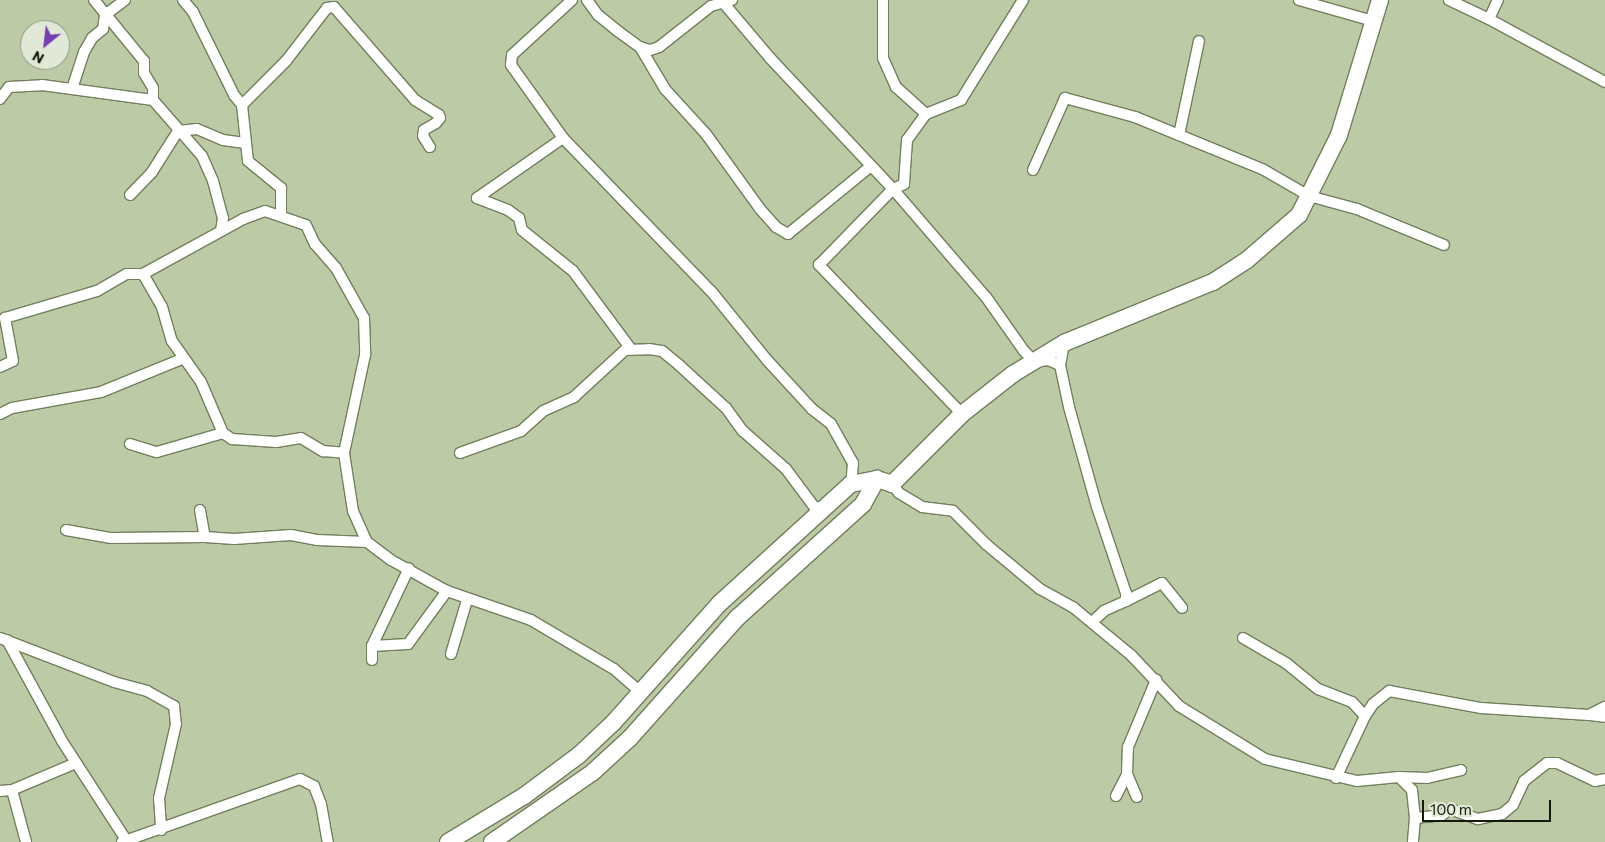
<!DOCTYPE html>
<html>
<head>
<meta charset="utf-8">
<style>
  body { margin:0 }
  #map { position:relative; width:1605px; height:842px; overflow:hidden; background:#bdcaa6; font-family:Commissioner,sans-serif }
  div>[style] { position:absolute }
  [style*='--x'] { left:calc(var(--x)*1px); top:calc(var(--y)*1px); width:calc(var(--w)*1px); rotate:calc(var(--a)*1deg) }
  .roads { filter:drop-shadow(1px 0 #727e5c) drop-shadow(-1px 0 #727e5c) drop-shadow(0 1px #727e5c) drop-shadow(0 -1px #727e5c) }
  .minor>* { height:10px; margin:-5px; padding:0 5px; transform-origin:5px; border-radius:5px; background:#fff }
  .primary>* { height:16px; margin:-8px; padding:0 8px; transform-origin:8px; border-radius:8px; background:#fff }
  span { translate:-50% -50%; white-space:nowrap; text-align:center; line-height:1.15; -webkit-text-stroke:5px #e1e8d5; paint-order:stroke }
  .north { position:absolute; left:20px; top:20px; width:50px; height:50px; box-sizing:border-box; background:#e1e8d5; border:1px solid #8f9585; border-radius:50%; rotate:209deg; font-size:14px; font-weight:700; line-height:20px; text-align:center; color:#15190c }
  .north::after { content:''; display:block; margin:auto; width:18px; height:22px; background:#783db3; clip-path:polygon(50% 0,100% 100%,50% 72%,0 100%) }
  .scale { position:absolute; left:1422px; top:800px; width:129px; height:22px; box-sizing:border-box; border:2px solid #15190c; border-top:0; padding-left:6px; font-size:15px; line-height:18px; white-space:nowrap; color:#15190c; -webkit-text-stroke:4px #e1e8d5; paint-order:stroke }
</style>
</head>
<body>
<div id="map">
  <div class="roads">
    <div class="minor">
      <i style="--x:94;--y:0;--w:79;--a:50.7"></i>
      <i style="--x:144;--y:61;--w:12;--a:90"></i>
      <i style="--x:144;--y:73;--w:17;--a:59"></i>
      <i style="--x:153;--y:88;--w:12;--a:90"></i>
      <i style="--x:153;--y:100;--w:74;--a:48.8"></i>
      <i style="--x:202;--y:156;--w:27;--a:66"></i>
      <i style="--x:213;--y:181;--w:38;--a:75"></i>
      <i style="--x:223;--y:218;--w:13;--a:99"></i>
      <i style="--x:183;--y:0;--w:16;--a:50"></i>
      <i style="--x:193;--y:12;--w:93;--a:63.7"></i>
      <i style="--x:234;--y:95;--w:13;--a:51"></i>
      <i style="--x:242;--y:105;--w:56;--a:83.9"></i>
      <i style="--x:248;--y:161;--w:43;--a:39.3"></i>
      <i style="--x:281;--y:188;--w:28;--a:90"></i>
      <i style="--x:572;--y:0;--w:81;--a:137.5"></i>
      <i style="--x:512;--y:55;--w:10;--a:96"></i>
      <i style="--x:511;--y:65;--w:90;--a:54.5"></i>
      <i style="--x:563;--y:138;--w:213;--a:46"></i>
      <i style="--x:711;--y:291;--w:89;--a:50.9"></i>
      <i style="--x:767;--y:360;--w:67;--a:47.4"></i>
      <i style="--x:812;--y:409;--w:24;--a:38"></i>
      <i style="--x:831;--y:424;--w:45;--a:60.6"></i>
      <i style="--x:853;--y:463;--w:21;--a:95"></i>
      <i style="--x:587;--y:0;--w:19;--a:54"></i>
      <i style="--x:598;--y:15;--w:27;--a:39"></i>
      <i style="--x:619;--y:32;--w:26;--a:36"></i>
      <i style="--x:640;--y:47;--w:10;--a:17"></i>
      <i style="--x:650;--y:50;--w:9;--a:-18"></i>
      <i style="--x:659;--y:47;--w:66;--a:-38.3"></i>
      <i style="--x:711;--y:6;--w:22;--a:-16"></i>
      <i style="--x:721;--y:0;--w:76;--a:49.8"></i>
      <i style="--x:770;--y:58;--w:180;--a:46.8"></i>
      <i style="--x:893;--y:189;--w:143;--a:49.3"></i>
      <i style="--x:986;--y:297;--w:66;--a:54.9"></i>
      <i style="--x:1024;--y:351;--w:16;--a:45"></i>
      <i style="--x:1035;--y:362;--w:13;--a:-9"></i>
      <i style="--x:1048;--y:360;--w:13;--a:23"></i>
      <i style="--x:883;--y:0;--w:58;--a:90"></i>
      <i style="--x:883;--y:58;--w:32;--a:66"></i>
      <i style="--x:896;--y:87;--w:40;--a:42"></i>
      <i style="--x:1299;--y:0;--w:77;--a:15.8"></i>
      <i style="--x:1449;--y:0;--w:44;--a:25.4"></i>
      <i style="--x:1489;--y:19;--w:21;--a:-65"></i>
      <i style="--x:1489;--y:19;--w:132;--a:28.5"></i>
      <i style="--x:640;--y:47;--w:49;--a:59.2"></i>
      <i style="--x:665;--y:89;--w:61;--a:47.7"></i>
      <i style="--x:706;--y:134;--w:92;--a:54.2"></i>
      <i style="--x:760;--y:209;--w:24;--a:48"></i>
      <i style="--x:776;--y:227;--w:14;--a:30"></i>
      <i style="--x:788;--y:234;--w:107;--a:-39.3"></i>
      <i style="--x:72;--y:89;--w:39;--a:-72"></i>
      <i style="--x:84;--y:52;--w:16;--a:-60"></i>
      <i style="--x:92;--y:38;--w:14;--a:-39"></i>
      <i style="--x:103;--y:29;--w:14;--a:-82"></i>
      <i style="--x:105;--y:15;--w:25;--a:-37"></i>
      <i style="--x:0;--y:99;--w:15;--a:-53"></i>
      <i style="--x:9;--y:87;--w:33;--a:-3"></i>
      <i style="--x:42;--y:85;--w:112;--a:7.7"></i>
      <i style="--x:242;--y:105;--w:62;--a:-45"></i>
      <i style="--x:286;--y:61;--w:67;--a:-52.3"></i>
      <i style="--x:327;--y:8;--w:7;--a:-8"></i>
      <i style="--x:334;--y:7;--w:123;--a:48.9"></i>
      <i style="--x:415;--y:100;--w:28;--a:32"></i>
      <i style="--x:439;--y:115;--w:3;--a:72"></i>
      <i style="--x:440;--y:118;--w:6;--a:129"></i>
      <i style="--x:436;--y:123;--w:14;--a:150"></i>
      <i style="--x:424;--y:130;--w:6;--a:99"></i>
      <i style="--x:423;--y:136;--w:13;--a:58"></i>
      <i style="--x:1179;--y:135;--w:96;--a:-78"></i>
      <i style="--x:563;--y:138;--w:105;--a:145.1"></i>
      <i style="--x:477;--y:198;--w:33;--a:21"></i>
      <i style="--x:508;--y:210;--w:14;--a:36"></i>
      <i style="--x:519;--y:218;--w:12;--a:76"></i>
      <i style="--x:522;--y:230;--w:65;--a:38.8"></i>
      <i style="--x:573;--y:271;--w:97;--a:53.4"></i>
      <i style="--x:1033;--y:170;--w:79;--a:-66"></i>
      <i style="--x:1065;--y:98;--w:73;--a:15.2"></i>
      <i style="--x:1135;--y:117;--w:139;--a:22.3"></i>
      <i style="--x:1264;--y:170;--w:52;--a:30"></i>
      <i style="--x:1309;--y:196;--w:50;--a:15.2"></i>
      <i style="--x:1357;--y:209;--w:94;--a:22.5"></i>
      <i style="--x:130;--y:195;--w:32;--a:-46"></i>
      <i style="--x:152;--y:172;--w:49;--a:-57.6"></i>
      <i style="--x:178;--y:131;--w:19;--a:-6"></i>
      <i style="--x:197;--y:129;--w:28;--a:23"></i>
      <i style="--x:223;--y:140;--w:22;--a:8"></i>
      <i style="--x:143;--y:274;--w:38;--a:60"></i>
      <i style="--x:162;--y:307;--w:35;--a:74"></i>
      <i style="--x:172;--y:341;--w:50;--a:54.7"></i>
      <i style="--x:201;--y:382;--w:56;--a:66.7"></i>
      <i style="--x:223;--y:433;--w:11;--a:34"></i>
      <i style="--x:232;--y:439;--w:44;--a:3.9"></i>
      <i style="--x:276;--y:442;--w:25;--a:-9"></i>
      <i style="--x:301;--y:438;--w:26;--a:31"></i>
      <i style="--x:323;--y:451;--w:21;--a:5"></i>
      <i style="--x:1064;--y:343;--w:22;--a:100"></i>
      <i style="--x:1060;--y:365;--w:43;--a:77.9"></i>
      <i style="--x:1069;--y:407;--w:104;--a:74.4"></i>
      <i style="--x:1097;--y:507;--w:91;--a:71.4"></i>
      <i style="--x:1126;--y:593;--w:8;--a:90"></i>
      <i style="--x:1126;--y:601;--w:24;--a:156"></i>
      <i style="--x:1104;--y:611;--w:16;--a:137"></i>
      <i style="--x:0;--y:367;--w:14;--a:-25"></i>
      <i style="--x:13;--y:361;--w:44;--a:-100.5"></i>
      <i style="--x:5;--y:318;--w:96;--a:-16.4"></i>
      <i style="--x:97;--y:291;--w:34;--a:-30"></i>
      <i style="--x:127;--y:274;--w:16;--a:0"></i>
      <i style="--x:143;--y:274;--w:114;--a:-28.8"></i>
      <i style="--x:243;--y:219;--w:23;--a:-20"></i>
      <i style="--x:265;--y:211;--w:43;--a:18.9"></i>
      <i style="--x:306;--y:225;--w:21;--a:65"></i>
      <i style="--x:315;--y:244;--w:32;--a:49"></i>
      <i style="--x:336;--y:268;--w:57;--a:60.8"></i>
      <i style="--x:364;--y:318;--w:37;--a:88"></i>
      <i style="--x:365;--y:355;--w:100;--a:102.1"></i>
      <i style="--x:344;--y:453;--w:59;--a:81.2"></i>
      <i style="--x:353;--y:511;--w:34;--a:66"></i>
      <i style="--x:367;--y:542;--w:30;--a:37"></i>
      <i style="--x:391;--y:560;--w:64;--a:29"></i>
      <i style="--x:447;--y:591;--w:89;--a:19"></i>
      <i style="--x:531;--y:620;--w:96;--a:30.6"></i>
      <i style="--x:614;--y:669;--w:35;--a:41"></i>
      <i style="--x:0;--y:414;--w:13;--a:-27"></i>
      <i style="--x:12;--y:408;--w:90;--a:-10.2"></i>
      <i style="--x:101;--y:392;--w:87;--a:-22.2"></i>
      <i style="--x:962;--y:414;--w:207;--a:-133.8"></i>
      <i style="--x:819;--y:265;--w:106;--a:-45.8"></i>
      <i style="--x:893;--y:189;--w:12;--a:-24"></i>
      <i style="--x:904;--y:184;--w:44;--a:-86.1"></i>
      <i style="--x:907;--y:140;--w:32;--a:-54"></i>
      <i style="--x:926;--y:114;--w:38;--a:-22"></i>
      <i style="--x:961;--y:100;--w:118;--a:-58.2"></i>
      <i style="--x:130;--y:444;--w:28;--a:17"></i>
      <i style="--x:157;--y:452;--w:69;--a:-16.1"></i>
      <i style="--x:460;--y:453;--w:65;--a:-19.8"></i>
      <i style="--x:521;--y:431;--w:30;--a:-42"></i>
      <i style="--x:543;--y:411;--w:34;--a:-24"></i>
      <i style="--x:574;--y:397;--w:69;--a:-42.7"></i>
      <i style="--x:625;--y:350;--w:24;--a:-2"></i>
      <i style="--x:649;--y:349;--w:13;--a:9"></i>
      <i style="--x:662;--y:351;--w:22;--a:39"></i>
      <i style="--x:679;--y:365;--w:64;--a:42.5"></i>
      <i style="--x:726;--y:408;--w:29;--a:54"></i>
      <i style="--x:743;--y:431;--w:57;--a:41.5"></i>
      <i style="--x:786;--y:469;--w:49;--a:53.4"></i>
      <i style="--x:815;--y:508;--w:10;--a:-11"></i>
      <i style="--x:892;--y:484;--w:11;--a:52"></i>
      <i style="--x:899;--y:493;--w:27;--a:31"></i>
      <i style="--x:922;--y:507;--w:31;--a:7"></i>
      <i style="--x:953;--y:511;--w:48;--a:45"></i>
      <i style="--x:987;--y:545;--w:69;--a:39.7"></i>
      <i style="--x:1040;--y:589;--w:39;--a:29"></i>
      <i style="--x:1074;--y:608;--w:74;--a:39.5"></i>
      <i style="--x:1131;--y:655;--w:70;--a:46.7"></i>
      <i style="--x:1179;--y:706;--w:101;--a:31.6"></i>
      <i style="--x:1265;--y:759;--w:95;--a:13.4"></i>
      <i style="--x:1357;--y:781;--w:42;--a:-5.4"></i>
      <i style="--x:1399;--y:777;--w:28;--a:2"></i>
      <i style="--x:1427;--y:778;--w:35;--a:-13"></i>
      <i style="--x:200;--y:510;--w:27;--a:80"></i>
      <i style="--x:205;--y:537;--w:29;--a:4"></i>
      <i style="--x:234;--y:539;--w:57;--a:-4"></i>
      <i style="--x:291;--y:535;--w:26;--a:11"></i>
      <i style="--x:317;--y:540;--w:50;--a:2.3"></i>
      <i style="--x:66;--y:530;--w:46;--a:10.1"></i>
      <i style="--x:111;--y:538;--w:94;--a:-0.6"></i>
      <i style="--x:1126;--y:601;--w:40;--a:-26.6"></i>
      <i style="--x:1162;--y:583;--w:32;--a:51"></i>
      <i style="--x:0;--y:638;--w:122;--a:21.1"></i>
      <i style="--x:114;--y:682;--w:34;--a:15"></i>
      <i style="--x:147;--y:691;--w:31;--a:29"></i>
      <i style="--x:174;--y:706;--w:18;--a:84"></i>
      <i style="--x:176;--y:724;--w:76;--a:102.9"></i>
      <i style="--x:159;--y:798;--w:32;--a:86"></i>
      <i style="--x:1243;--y:638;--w:50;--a:30.2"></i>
      <i style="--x:1286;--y:663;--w:41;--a:39.1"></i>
      <i style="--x:1318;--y:689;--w:36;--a:21"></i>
      <i style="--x:1352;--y:702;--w:19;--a:47"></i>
      <i style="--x:7;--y:640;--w:115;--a:61.4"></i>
      <i style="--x:62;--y:741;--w:118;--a:57.1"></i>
      <i style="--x:372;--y:646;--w:36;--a:-3"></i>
      <i style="--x:408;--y:644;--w:66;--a:-53.7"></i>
      <i style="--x:451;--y:654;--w:56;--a:-73.5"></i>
      <i style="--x:467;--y:600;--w:3;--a:0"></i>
      <i style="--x:372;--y:660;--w:14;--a:-90"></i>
      <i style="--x:372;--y:646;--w:86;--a:-64.6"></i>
      <i style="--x:1589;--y:715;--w:16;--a:7"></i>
      <i style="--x:1127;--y:774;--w:25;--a:67"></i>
      <i style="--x:1399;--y:777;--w:18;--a:45"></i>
      <i style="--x:1412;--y:790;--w:28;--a:84"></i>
      <i style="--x:1415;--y:818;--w:24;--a:95"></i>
      <i style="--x:1336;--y:778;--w:68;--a:-64.9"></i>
      <i style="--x:1365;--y:716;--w:14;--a:-56"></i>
      <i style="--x:1373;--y:704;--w:21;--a:-39"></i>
      <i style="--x:1389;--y:691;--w:94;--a:10.5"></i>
      <i style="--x:1481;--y:708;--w:108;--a:3.7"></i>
      <i style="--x:1589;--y:715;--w:18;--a:-27"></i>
      <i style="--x:12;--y:790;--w:54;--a:74.9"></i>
      <i style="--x:0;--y:791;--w:12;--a:-5"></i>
      <i style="--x:12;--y:790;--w:69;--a:-22.9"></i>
      <i style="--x:1116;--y:796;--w:25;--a:-63"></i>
      <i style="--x:1127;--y:774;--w:27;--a:-88"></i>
      <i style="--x:1128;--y:747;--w:73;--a:-67.3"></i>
      <i style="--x:1415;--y:818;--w:27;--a:-6"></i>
      <i style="--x:1442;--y:815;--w:10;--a:-37"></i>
      <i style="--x:1450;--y:809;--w:30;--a:20"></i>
      <i style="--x:1478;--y:819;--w:25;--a:-12"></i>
      <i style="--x:1502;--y:814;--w:14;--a:-39"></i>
      <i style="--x:1513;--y:805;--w:26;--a:-65"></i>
      <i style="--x:1524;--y:781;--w:29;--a:-38"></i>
      <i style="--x:1547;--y:763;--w:10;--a:0"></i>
      <i style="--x:1557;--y:763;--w:42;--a:25.3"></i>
      <i style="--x:1595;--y:781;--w:10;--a:-11"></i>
      <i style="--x:122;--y:842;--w:189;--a:-19.5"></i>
      <i style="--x:300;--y:779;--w:16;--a:27"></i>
      <i style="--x:314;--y:786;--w:19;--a:69"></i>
      <i style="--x:321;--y:804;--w:39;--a:80"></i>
    </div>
    <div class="primary">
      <i style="--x:448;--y:842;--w:89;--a:-31.2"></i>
      <i style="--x:524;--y:796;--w:69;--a:-36.7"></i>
      <i style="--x:579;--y:755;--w:47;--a:-43.3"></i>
      <i style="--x:613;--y:723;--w:161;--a:-48.3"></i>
      <i style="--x:720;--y:603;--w:177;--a:-42.3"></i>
      <i style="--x:851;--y:484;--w:26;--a:-11"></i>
      <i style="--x:877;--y:479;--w:16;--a:18"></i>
      <i style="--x:892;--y:484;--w:99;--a:-45"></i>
      <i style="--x:962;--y:414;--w:65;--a:-38.1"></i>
      <i style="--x:1013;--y:374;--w:60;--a:-31.3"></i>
      <i style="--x:1064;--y:343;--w:161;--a:-22.3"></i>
      <i style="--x:1213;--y:282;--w:40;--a:-32.9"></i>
      <i style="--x:1247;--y:260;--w:69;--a:-40.9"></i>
      <i style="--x:1299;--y:215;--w:89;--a:-63.4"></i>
      <i style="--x:1339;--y:135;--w:141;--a:-73.1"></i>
      <i style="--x:492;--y:842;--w:123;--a:-34.7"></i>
      <i style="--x:593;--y:772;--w:50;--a:-42.6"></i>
      <i style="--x:630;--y:738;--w:161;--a:-48.3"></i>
      <i style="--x:737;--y:618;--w:170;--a:-42.1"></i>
      <i style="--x:863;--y:504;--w:29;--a:-61"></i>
    </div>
  </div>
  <div class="north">N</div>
  <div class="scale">100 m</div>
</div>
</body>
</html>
